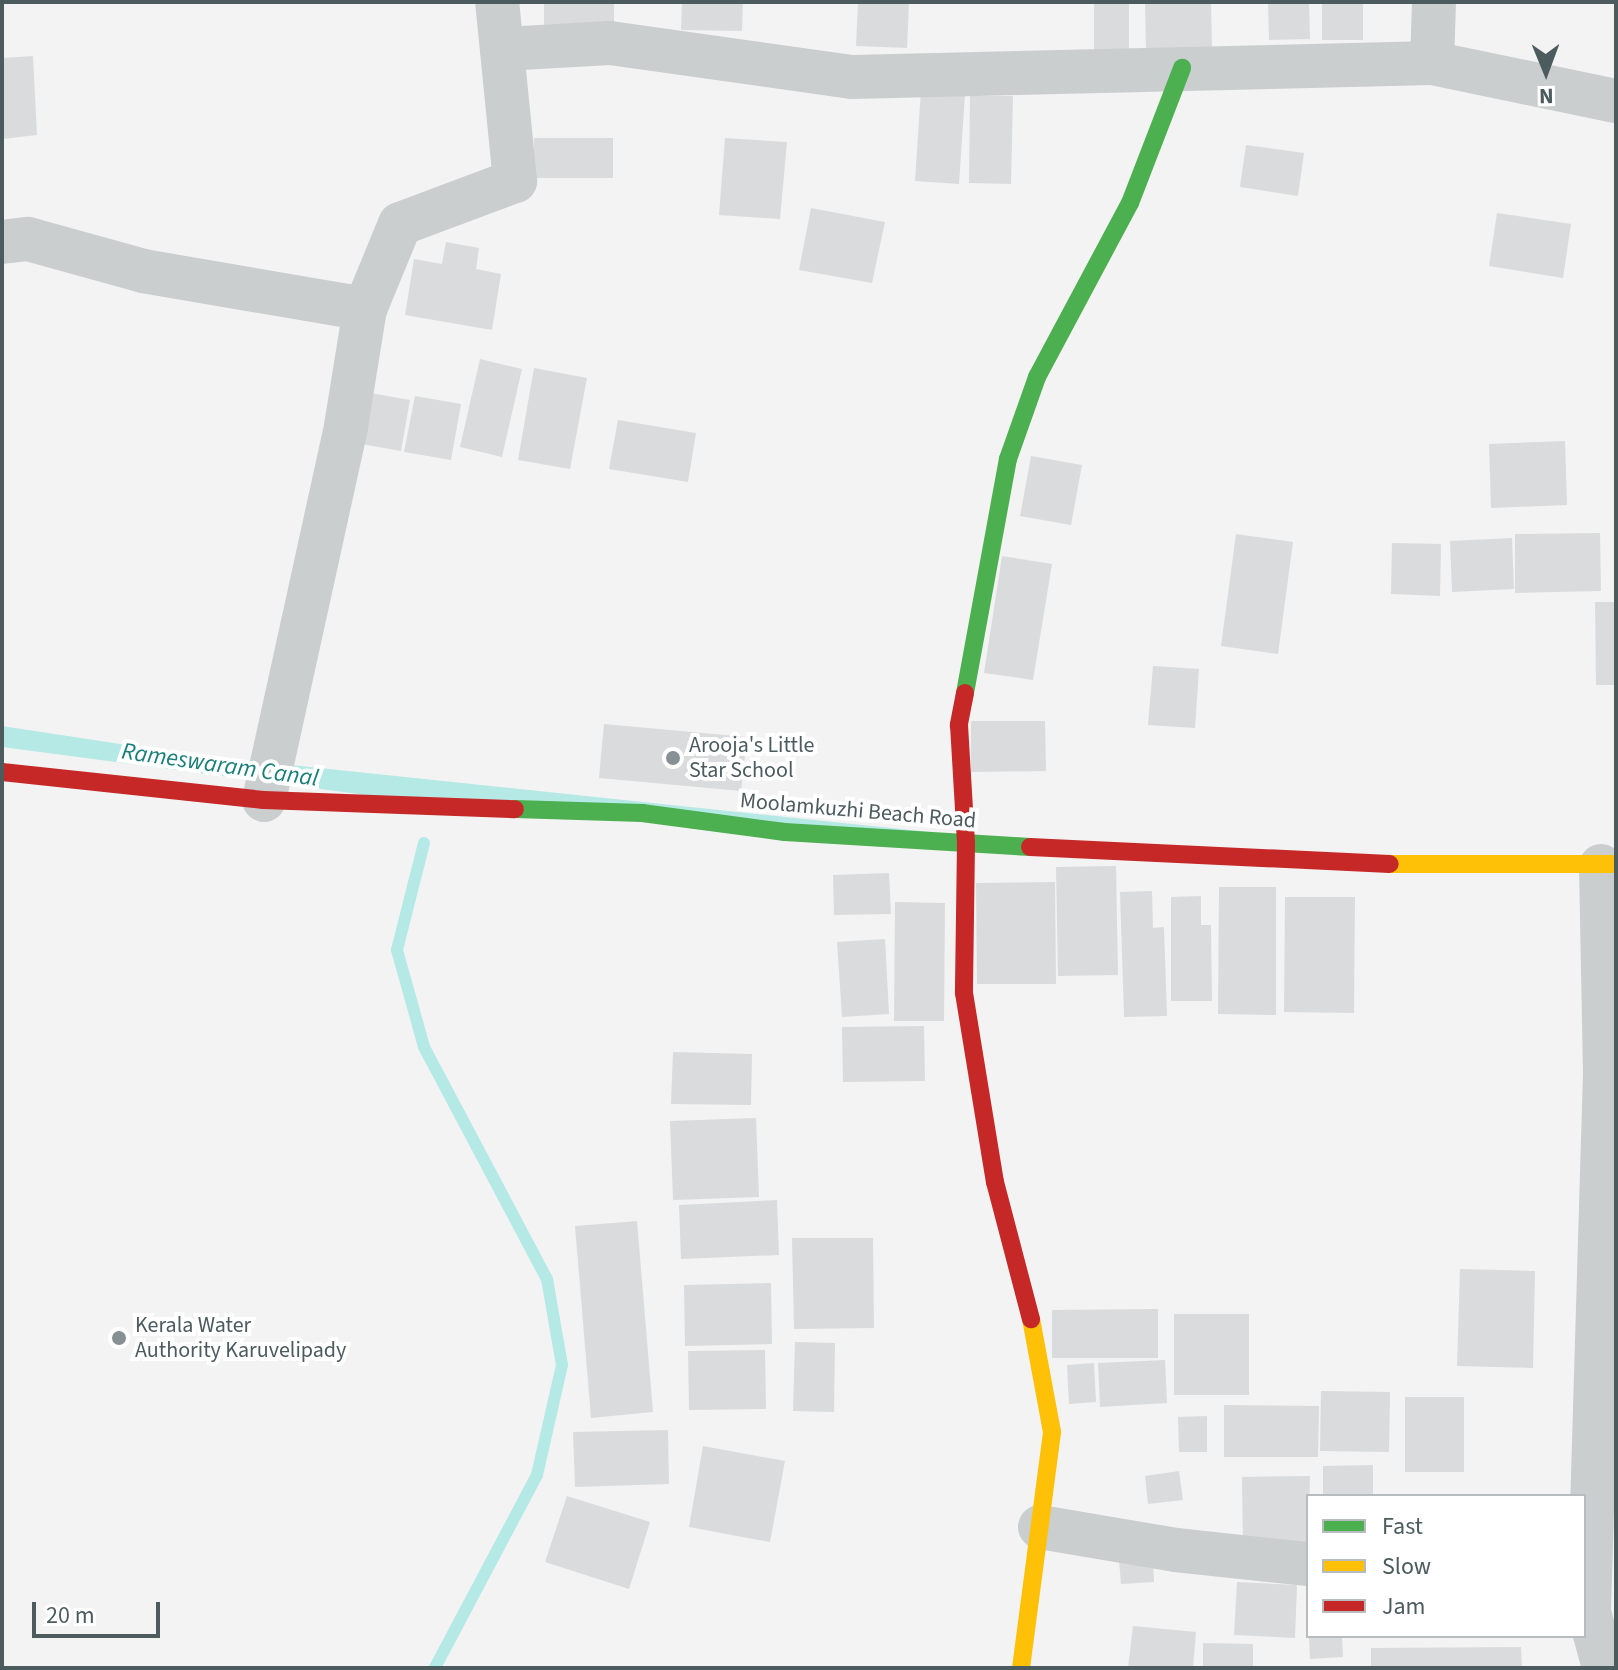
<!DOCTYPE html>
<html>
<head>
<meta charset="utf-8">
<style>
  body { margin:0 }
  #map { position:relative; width:1618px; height:1670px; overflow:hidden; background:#f4f3f3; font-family:"Source Sans 3",sans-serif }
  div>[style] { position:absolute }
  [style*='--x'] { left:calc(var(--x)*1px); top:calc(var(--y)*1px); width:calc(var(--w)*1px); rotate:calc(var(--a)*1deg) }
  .water>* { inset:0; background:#b4e9e6 }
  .stream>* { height:12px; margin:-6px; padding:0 6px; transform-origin:6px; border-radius:6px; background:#b4e9e6 }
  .building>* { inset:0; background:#dadbdc }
  .street>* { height:44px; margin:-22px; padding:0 22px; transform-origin:22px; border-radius:22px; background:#cbcecf }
  .fast>* { height:18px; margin:-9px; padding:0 9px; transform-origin:9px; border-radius:9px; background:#4caf50 }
  .slow>* { height:18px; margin:-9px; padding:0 9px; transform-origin:9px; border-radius:9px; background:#ffc107 }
  .jam>* { height:18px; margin:-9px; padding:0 9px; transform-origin:9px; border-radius:9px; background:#c62828 }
  .dots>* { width:22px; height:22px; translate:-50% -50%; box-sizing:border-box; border:4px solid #fff; border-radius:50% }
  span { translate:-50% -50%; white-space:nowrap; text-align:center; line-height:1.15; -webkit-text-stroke:8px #fff; paint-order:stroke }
  .poi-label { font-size:22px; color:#4c5b5e }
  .left { translate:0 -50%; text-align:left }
  .street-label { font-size:22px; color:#4c5b5e }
  .water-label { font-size:24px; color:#187e78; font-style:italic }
  .frame { position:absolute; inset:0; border:4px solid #4c5b5e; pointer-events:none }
  .legend { position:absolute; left:1306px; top:1494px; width:280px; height:144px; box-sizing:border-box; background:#fff; border:2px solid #b7bdbf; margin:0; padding:10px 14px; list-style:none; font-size:24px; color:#4c5b5e }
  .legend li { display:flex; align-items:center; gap:16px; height:40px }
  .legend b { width:40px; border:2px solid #b7bdbf }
  .north { position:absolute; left:1506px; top:32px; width:80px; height:80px; -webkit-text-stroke:6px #fff; paint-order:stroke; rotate:179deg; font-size:22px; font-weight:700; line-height:32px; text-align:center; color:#4c5b5e }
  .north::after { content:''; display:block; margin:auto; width:28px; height:36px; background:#4c5b5e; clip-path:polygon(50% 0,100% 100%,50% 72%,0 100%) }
  .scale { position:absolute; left:32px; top:1602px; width:128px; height:36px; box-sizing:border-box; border:4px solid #4c5b5e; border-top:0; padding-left:10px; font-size:24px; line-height:28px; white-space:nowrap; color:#4c5b5e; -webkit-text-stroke:6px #fff; paint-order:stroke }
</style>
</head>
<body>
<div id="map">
  <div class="water">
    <i style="clip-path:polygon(2px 726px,186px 754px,939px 833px,434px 804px,2px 747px)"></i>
  </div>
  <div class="stream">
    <i style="--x:424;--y:843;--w:110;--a:104.2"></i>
    <i style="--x:397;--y:950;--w:101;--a:74.4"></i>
    <i style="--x:424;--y:1047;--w:263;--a:62.1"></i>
    <i style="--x:547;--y:1279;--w:87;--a:80.1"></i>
    <i style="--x:562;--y:1365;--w:113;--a:102.8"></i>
    <i style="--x:537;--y:1475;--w:218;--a:117.9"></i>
  </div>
  <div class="building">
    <i style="clip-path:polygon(544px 2px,614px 2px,614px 29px,544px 28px)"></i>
    <i style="clip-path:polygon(682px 2px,743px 2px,742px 31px,681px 30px)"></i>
    <i style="clip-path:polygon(858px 2px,909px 2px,907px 48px,856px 46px)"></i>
    <i style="clip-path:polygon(1094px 2px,1129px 2px,1129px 52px,1094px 52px)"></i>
    <i style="clip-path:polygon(1145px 2px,1211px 2px,1212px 50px,1146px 52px)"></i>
    <i style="clip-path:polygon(1268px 2px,1309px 2px,1310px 39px,1269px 40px)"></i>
    <i style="clip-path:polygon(1322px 2px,1363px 2px,1363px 40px,1322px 40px)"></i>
    <i style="clip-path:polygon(33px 56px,37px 135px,2px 139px,2px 58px)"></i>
    <i style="clip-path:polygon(921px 90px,965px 94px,959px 184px,915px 181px)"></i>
    <i style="clip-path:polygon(970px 96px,1013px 96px,1011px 184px,969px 183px)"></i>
    <i style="clip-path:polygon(534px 138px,613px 138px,613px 178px,534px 178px)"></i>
    <i style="clip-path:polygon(725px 138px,787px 142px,780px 219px,719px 215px)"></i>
    <i style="clip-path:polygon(1246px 145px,1304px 153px,1298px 196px,1240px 187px)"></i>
    <i style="clip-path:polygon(811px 208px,885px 222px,872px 283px,799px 270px)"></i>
    <i style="clip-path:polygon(1497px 213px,1571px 224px,1563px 278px,1489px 266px)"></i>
    <i style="clip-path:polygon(446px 242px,479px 248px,476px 269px,501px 274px,492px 330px,405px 315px,414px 259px,442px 264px)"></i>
    <i style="clip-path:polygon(480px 359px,522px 369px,502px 457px,460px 447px)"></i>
    <i style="clip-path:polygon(534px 368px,587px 378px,570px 469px,518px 460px)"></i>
    <i style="clip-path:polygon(359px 391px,410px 400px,401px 451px,350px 442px)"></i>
    <i style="clip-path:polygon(415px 396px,461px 404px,451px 460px,404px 452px)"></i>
    <i style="clip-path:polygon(618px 420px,696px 433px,688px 482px,609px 469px)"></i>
    <i style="clip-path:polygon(1565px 441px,1567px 505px,1491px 508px,1489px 444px)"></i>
    <i style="clip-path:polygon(1031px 456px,1082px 465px,1071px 525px,1020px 516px)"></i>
    <i style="clip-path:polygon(1600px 533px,1601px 591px,1515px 593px,1515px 534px)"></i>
    <i style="clip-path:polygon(1236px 534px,1293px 542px,1278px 654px,1221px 646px)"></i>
    <i style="clip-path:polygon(1512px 538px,1514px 589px,1452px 592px,1450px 541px)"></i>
    <i style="clip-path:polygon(1392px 543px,1441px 544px,1440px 596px,1391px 594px)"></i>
    <i style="clip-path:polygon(1002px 556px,1052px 564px,1033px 680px,984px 673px)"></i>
    <i style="clip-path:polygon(1595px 602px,1616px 602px,1616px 685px,1596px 685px)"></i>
    <i style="clip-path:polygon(1153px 666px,1199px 669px,1195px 728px,1148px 725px)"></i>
    <i style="clip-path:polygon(971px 721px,1045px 721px,1046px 771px,971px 772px)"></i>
    <i style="clip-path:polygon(604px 724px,747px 737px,741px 791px,599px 778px)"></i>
    <i style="clip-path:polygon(1116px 866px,1118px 975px,1058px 976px,1056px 867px)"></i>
    <i style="clip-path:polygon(889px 873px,891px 914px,834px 915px,833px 875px)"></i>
    <i style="clip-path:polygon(1055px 882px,1056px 984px,977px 984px,976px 883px)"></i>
    <i style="clip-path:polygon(1219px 887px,1276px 887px,1276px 1015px,1218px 1014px)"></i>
    <i style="clip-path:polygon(1152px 891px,1153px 928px,1164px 927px,1167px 1016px,1124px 1017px,1120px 892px)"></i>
    <i style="clip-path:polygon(1201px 896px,1201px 925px,1211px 925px,1212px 1001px,1171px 1001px,1171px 897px)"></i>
    <i style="clip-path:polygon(1285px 897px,1355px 897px,1354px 1013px,1284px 1012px)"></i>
    <i style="clip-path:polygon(895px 902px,945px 903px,944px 1021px,894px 1021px)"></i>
    <i style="clip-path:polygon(885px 939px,889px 1014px,842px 1017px,837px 942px)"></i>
    <i style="clip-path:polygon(924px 1026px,925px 1081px,843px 1082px,842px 1027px)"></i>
    <i style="clip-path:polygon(673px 1052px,752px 1054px,751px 1105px,671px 1104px)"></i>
    <i style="clip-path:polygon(756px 1118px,759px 1197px,673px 1200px,670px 1121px)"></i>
    <i style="clip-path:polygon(777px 1200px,779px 1255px,681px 1259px,679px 1205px)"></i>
    <i style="clip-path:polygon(637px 1221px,653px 1412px,591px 1418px,575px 1226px)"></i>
    <i style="clip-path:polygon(792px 1238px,873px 1238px,874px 1328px,794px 1329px)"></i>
    <i style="clip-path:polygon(1460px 1269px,1535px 1271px,1533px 1368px,1457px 1366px)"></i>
    <i style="clip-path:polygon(771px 1283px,772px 1344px,685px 1346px,684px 1285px)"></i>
    <i style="clip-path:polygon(1158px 1309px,1158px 1358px,1052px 1358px,1052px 1310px)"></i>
    <i style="clip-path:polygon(1174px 1314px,1249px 1314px,1249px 1395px,1174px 1395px)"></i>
    <i style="clip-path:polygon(795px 1342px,835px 1343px,834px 1412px,793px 1411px)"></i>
    <i style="clip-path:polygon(765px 1350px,766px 1409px,689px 1410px,688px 1351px)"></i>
    <i style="clip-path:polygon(1165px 1360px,1167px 1403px,1100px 1407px,1098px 1363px)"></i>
    <i style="clip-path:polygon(1094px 1363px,1096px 1402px,1069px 1404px,1067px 1365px)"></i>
    <i style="clip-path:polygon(1321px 1391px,1390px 1392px,1389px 1452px,1320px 1451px)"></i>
    <i style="clip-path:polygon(1405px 1397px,1464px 1397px,1464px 1472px,1405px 1472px)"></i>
    <i style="clip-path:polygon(1224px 1405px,1319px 1406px,1318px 1457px,1224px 1457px)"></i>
    <i style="clip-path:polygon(1207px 1416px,1207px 1452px,1179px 1452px,1178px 1417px)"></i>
    <i style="clip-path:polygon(668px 1430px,669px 1484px,575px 1487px,573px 1432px)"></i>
    <i style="clip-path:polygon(703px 1446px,785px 1461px,770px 1542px,689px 1527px)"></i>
    <i style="clip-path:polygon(1373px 1465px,1373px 1496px,1323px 1496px,1323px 1466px)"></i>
    <i style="clip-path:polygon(1179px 1471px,1183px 1500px,1148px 1504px,1145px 1476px)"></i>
    <i style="clip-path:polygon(1310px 1476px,1308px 1546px,1243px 1547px,1242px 1477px)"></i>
    <i style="clip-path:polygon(567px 1496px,650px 1522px,629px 1589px,545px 1562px)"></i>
    <i style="clip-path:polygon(1153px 1558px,1154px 1582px,1121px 1584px,1119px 1560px)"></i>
    <i style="clip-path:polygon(1237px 1582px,1297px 1585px,1295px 1638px,1234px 1635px)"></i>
    <i style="clip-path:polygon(1133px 1626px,1196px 1632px,1193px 1668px,1128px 1668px)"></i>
    <i style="clip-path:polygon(1309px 1636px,1342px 1636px,1343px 1657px,1310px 1659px)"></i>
    <i style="clip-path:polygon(1203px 1643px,1253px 1644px,1253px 1668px,1203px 1668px)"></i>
    <i style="clip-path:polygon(1521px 1647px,1522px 1668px,1371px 1668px,1371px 1648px)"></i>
  </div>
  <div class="street">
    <i style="--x:502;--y:49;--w:108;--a:-3.2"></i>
    <i style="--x:610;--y:43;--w:244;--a:8"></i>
    <i style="--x:852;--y:77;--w:580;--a:-1.38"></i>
    <i style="--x:1432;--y:63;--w:188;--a:11.7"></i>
    <i style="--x:1432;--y:63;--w:61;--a:-88.1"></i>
    <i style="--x:2;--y:242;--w:26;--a:-7"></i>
    <i style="--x:28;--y:239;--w:119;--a:15.5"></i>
    <i style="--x:143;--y:271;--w:225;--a:9.7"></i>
    <i style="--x:264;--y:800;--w:383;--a:-77.6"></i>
    <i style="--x:346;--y:426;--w:119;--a:-80.8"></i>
    <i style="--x:365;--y:309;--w:92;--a:-67.6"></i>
    <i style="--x:400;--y:224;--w:123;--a:-20.5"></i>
    <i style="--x:515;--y:181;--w:180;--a:-95.7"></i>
    <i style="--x:1601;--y:866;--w:206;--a:88.9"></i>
    <i style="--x:1605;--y:1072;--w:540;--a:91.7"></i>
    <i style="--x:1589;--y:1612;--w:58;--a:75"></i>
    <i style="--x:1040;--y:1527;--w:138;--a:9.6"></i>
    <i style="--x:1176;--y:1550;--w:133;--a:6.1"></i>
  </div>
  <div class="fast">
    <i style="--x:965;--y:693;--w:238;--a:-79.6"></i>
    <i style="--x:1008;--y:459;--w:87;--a:-70.5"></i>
    <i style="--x:1037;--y:377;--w:197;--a:-61.9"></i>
    <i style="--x:1130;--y:203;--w:145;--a:-68.9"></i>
    <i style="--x:515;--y:809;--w:127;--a:1.8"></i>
    <i style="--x:642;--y:813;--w:144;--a:7.6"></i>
    <i style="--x:785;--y:832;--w:245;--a:3.5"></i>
  </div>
  <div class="slow">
    <i style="--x:1390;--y:864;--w:226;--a:0"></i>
    <i style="--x:1021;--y:1668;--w:238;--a:-82.5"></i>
    <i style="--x:1052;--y:1432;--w:115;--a:-100.5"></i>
  </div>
  <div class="jam">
    <i style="--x:965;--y:693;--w:33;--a:101"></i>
    <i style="--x:959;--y:725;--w:119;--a:86.6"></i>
    <i style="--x:966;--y:844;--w:149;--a:90.8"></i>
    <i style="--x:964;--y:993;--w:192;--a:80.7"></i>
    <i style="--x:995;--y:1182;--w:142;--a:75.3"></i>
    <i style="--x:2;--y:772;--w:263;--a:6.1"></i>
    <i style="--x:264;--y:800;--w:251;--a:2.1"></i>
    <i style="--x:1030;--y:847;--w:360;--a:2.7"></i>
  </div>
  <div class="dots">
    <i style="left:673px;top:758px;background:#879092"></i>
    <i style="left:119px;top:1338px;background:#879092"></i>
  </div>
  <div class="poi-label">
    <span class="left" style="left:689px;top:758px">Arooja's Little<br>Star School</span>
    <span class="left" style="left:135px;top:1338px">Kerala Water<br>Authority Karuvelipady</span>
  </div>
  <div class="street-label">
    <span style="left:858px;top:811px;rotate:5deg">Moolamkuzhi Beach Road</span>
  </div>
  <div class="water-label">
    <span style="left:220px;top:765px;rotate:8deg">Rameswaram Canal</span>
  </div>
  <div class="frame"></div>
  <ul class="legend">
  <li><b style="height:10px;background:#4caf50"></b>Fast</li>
  <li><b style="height:10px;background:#ffc107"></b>Slow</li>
  <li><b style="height:10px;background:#c62828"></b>Jam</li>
  </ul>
  <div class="north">N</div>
  <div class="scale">20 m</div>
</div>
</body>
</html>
